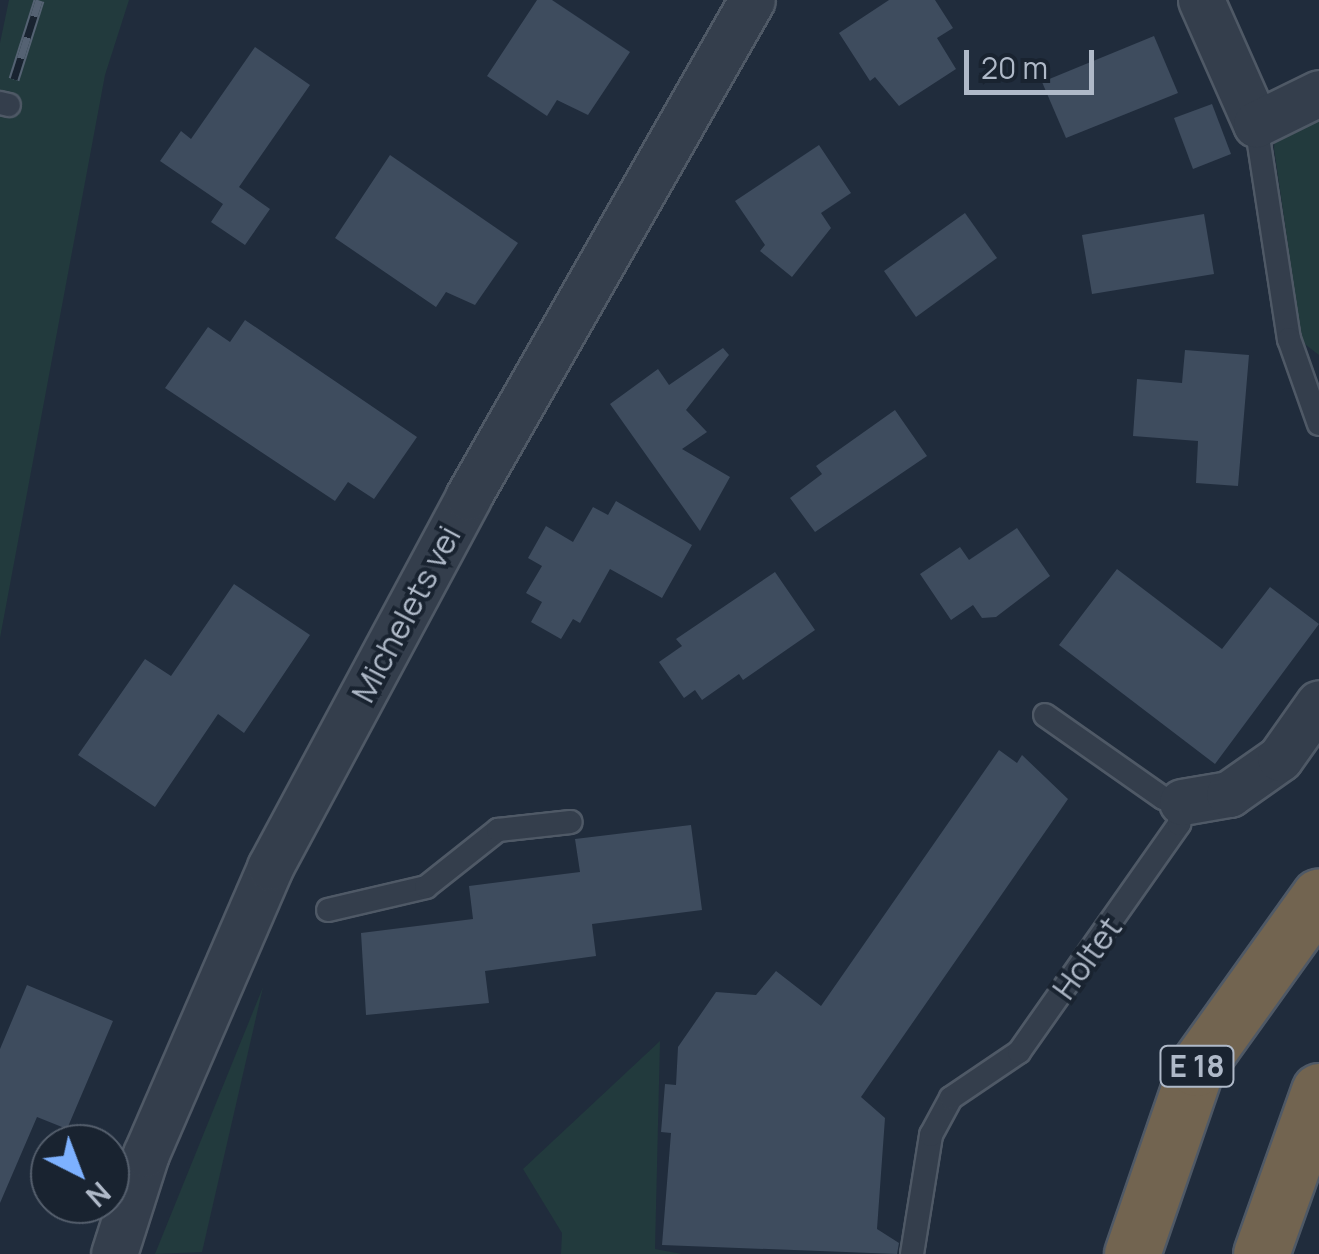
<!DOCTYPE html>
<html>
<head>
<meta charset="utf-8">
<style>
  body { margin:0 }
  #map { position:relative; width:1319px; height:1254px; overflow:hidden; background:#202c3c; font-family:Manrope,sans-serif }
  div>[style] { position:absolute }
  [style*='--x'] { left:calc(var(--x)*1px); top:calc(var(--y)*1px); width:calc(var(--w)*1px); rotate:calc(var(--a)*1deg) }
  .green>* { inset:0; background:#223a3d }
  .building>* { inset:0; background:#3e4c5e }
  .roads { filter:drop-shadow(2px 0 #4f5966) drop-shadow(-2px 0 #4f5966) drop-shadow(0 2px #4f5966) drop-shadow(0 -2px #4f5966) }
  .lane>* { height:22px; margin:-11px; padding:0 11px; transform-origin:11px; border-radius:11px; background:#343e4c }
  .street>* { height:45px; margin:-22.5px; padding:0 22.5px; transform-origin:22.5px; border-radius:22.5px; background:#343e4c }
  .highway>* { height:55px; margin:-27.5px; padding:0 27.5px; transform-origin:27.5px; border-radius:27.5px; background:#726450 }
  .rail>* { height:11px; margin-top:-5.5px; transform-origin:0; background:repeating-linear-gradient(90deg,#192330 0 22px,#556273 0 44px); box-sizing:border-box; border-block:2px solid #556273 }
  span { translate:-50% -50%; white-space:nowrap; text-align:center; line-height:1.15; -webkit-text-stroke:8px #192330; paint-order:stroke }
  .shield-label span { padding:2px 8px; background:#192330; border:2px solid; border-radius:8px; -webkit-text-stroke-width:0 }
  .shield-label { font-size:30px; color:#afb9c8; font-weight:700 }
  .street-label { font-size:32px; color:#afb9c8 }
  .north { position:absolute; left:30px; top:1124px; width:100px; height:100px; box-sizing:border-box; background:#192330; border:2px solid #555f6d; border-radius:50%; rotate:138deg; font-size:28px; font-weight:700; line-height:40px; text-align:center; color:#afb9c8 }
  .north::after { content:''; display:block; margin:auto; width:35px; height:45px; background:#7db1ff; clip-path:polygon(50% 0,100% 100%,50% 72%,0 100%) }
  .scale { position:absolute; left:964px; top:50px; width:130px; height:45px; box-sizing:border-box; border:5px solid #afb9c8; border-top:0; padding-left:12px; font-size:30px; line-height:35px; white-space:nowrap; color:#afb9c8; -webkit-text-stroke:8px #192330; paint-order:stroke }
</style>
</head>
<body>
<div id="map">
  <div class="green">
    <i style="clip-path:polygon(9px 0,129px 0,105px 75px,0 638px,0 43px)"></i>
    <i style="clip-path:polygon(1319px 107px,1319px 355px,1302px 342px,1274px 148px,1275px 137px)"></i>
    <i style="clip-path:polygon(263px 987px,202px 1252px,155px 1254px)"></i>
    <i style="clip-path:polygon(660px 1041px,655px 1249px,682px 1254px,561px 1254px,562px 1233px,523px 1169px)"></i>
  </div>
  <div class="building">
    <i style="clip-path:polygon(537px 0,552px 0,630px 52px,588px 115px,557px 100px,547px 116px,487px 76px)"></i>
    <i style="clip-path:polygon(889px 0,935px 0,953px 28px,937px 38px,956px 69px,899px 106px,875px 77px,870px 81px,839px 33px)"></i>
    <i style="clip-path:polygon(1154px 36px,1178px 93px,1066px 138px,1042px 82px)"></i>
    <i style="clip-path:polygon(255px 47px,310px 85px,239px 187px,270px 209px,245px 245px,211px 222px,223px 204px,160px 161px,181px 131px,191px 139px)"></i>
    <i style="clip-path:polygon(1212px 104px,1231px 154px,1193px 169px,1174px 118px)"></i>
    <i style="clip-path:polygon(819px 145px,851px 193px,821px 213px,831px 228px,792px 277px,760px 251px,765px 245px,735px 201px)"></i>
    <i style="clip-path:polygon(390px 155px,518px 243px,475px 305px,446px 292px,436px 307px,335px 238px)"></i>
    <i style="clip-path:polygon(965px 213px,997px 258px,916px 317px,884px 271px)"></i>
    <i style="clip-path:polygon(1204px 214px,1214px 274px,1092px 294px,1082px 235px)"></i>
    <i style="clip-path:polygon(245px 320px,417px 437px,374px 499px,348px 482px,335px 501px,165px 388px,208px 327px,230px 342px)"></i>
    <i style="clip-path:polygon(723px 348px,729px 355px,686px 410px,707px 432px,682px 449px,730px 477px,700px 531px,610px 404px,658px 369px,669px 385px)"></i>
    <i style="clip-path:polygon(1185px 350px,1249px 355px,1238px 486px,1196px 483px,1198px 441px,1133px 436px,1137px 379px,1182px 383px)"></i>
    <i style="clip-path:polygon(895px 410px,927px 456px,815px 532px,790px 498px,822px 474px,816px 466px)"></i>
    <i style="clip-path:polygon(616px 501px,692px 545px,662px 598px,610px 569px,580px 623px,573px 619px,561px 639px,531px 622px,542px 602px,526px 593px,542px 566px,528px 558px,546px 526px,573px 542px,593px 507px,608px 515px)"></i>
    <i style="clip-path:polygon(1017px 528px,1050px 576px,996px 617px,982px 618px,973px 605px,951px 620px,920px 574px,960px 547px,969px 560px)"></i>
    <i style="clip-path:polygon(1117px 569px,1222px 649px,1270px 587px,1319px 624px,1215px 764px,1059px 645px)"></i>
    <i style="clip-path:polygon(775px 572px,815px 630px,743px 680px,739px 674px,702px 700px,695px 690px,684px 698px,659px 662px,682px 646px,676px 639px)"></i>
    <i style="clip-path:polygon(234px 584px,310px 635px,244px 733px,218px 714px,155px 807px,78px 755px,145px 659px,171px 676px)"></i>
    <i style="clip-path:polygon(999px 750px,1017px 763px,1022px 755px,1068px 799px,861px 1097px,885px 1118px,877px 1229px,899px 1243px,897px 1254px,662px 1245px,671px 1133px,661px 1132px,665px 1084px,676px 1085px,678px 1047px,716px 992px,756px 995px,776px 971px,821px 1006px)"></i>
    <i style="clip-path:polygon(691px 825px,702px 910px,592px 924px,596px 956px,485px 971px,489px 1003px,366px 1015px,361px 933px,473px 919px,469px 886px,580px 872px,575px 839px)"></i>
    <i style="clip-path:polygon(27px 985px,113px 1021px,67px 1129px,37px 1117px,0 1203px,0 1049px)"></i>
  </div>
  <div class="roads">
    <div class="lane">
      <i style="--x:0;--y:103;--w:9;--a:13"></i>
      <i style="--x:1256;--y:124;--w:218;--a:81.3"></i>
      <i style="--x:1289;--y:339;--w:90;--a:70.6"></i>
      <i style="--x:328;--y:910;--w:101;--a:-13.2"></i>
      <i style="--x:426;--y:887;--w:92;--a:-38.4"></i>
      <i style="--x:498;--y:830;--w:73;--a:-6.3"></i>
      <i style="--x:912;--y:1254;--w:121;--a:-80.9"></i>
      <i style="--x:931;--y:1135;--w:42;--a:-61.6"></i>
      <i style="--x:951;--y:1098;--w:82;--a:-34.1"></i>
      <i style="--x:1019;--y:1052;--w:279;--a:-54.9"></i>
      <i style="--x:1179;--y:824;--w:22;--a:-82"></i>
      <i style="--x:1182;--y:802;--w:19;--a:-168"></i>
      <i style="--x:1163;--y:798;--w:144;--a:-144.9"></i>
    </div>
    <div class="street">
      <i style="--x:1201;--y:0;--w:136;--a:66.1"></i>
      <i style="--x:1256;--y:124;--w:70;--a:-26.2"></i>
      <i style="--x:1182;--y:802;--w:48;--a:-9.7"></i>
      <i style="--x:1229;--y:794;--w:62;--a:-35.2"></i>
      <i style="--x:1280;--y:758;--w:67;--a:-54.7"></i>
      <i style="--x:114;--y:1254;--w:105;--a:-72.3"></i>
      <i style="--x:146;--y:1154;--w:313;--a:-66.6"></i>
      <i style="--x:270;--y:867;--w:420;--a:-61.8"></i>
      <i style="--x:468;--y:497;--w:572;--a:-60.26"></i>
    </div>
    <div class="highway">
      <i style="--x:1132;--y:1254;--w:197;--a:-71"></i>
      <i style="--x:1196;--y:1068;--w:211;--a:-54.4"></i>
      <i style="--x:1261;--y:1254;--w:173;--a:-70.4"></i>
    </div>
  </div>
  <div class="rail">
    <i style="--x:14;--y:79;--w:83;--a:-72.4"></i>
  </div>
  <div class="shield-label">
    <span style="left:1197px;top:1066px">E 18</span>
  </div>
  <div class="street-label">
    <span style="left:406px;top:614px;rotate:-62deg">Michelets vei</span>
    <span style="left:1087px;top:958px;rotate:-54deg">Holtet</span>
  </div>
  <div class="north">N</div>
  <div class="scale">20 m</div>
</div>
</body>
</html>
